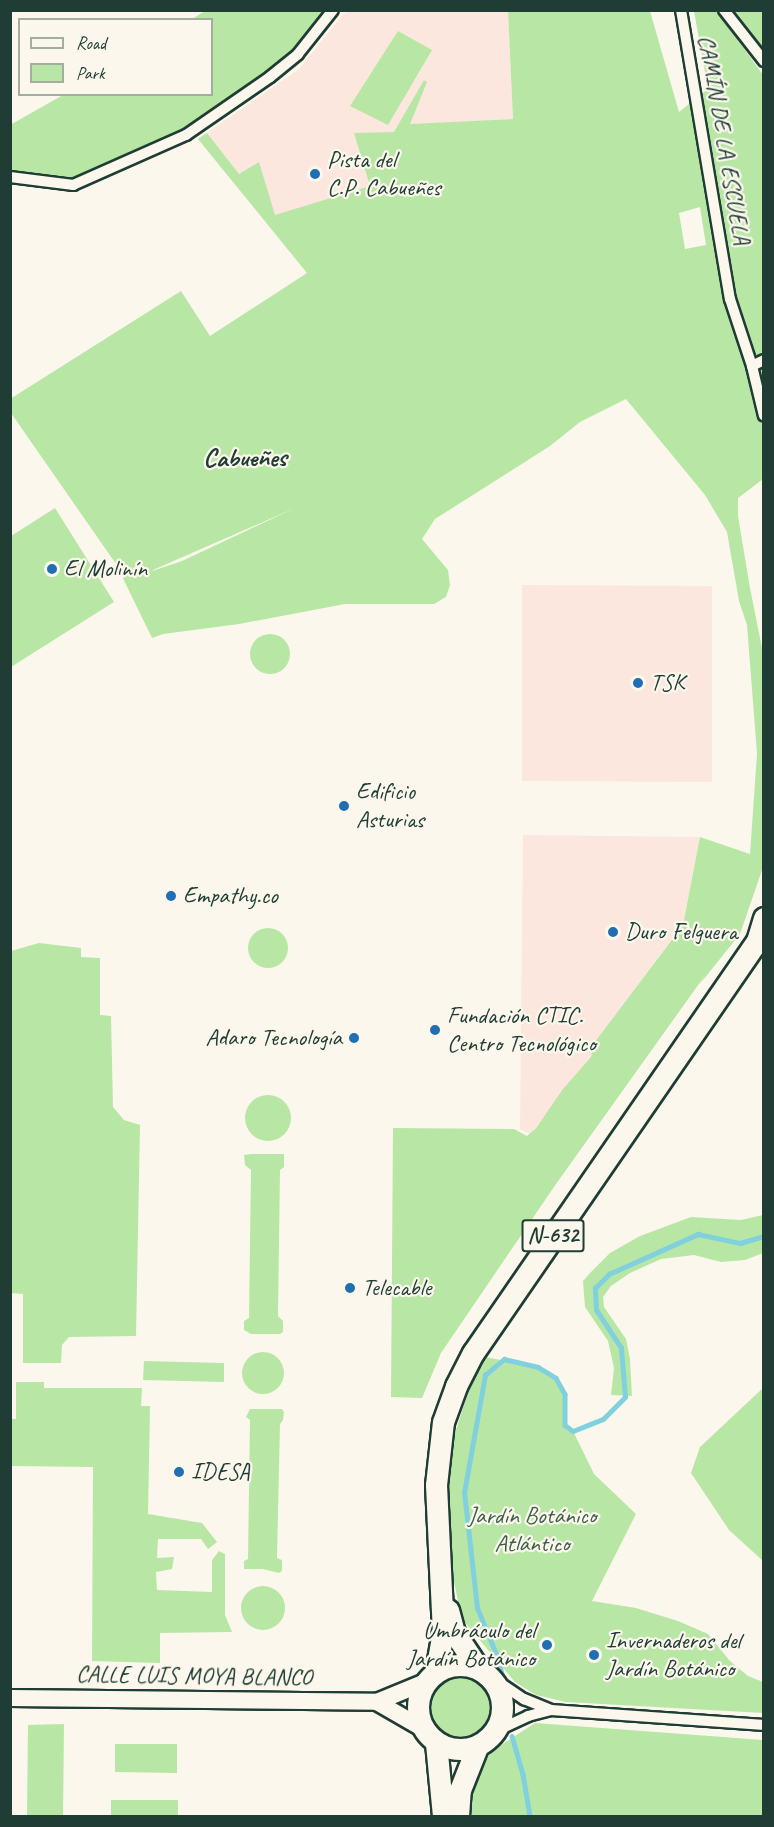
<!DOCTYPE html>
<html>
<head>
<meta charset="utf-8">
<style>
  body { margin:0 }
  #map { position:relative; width:774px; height:1827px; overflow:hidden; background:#fbf7ec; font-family:Caveat,sans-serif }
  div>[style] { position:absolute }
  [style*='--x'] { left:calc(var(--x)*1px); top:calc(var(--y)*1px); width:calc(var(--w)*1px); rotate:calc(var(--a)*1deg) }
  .built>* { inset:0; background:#fce7de }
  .green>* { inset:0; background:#b8e7a5 }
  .round { border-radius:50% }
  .stream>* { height:4.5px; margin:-2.25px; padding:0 2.25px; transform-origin:2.25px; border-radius:2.25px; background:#81d0de }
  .roads { filter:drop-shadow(2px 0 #1f3d34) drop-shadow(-2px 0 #1f3d34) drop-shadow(0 2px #1f3d34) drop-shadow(0 -2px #1f3d34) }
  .street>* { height:10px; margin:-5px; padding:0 5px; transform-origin:5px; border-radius:5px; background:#fbf7ec }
  .secondary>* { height:16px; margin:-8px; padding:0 8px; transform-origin:8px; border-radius:8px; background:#fbf7ec }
  .highway>* { height:21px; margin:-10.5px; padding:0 10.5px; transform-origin:10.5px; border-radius:10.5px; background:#fbf7ec }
  .highway>.ring { margin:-10.5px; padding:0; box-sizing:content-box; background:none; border:21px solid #fbf7ec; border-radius:50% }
  .dots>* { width:16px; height:16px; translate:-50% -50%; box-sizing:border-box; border:3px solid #fbf7ec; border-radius:50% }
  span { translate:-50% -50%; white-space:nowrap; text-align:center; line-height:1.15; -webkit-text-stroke:4.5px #fbf7ec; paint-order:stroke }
  .shield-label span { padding:2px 4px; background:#fbf7ec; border:2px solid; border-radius:4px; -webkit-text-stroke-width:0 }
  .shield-label { font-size:22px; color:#1f3d34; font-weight:700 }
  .street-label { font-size:24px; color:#1f3d34 }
  .poi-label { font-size:24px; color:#1f3d34 }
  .left { translate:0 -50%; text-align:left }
  .right { translate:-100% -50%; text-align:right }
  .park-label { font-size:24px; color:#3e5f4b }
  .neighbourhood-label { font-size:26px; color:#1f3d34; font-weight:700 }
  .frame { position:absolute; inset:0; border:12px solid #1f3d34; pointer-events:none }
  .legend { position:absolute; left:18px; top:18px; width:195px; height:78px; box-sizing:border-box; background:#fbf7ec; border:2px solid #a3ada2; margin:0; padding:8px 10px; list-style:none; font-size:18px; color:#1f3d34 }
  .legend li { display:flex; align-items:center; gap:12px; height:30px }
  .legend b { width:30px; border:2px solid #a3ada2 }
</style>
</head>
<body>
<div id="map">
  <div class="built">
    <i style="clip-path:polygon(350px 11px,508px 11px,513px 120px,364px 236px,307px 273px,198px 139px,299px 69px,343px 14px)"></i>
    <i style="clip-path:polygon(522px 585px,712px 586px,712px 782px,522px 781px)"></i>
    <i style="clip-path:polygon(523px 835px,700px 837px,683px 924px,594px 1043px,591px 1057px,530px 1134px,520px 1129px)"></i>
  </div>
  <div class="green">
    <i style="clip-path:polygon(205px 11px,333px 11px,298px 54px,186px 135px,73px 185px,11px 177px,10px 125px,63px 95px,212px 94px,212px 20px,192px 19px)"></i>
    <i style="clip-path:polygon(evenodd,508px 11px,650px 11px,679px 112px,708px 89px,694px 11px,717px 11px,763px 75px,763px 479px,738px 498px,738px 516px,750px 588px,763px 653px,762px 870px,740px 934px,699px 985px,706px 974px,556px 1184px,441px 1353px,422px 1398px,391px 1397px,393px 1128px,514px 1129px,527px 1136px,536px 1128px,563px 1089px,591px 1057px,594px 1043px,683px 925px,700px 837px,750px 854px,757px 754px,747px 625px,739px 601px,727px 532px,705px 495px,626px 399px,580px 422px,550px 446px,435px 519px,422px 539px,448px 570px,450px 585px,446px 597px,434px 604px,345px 604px,239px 624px,163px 634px,152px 638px,116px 564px,11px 413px,10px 399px,181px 291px,210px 336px,307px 273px,198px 139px,207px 133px,239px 174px,259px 162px,275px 215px,370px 186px,354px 133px,394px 132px,424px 80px,427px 82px,410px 124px,513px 119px,508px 11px,700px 207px,706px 245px,685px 249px,679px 213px,700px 207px,508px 11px,295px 508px,182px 561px,152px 571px,153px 570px,295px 508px)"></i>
    <i style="clip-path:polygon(735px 11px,763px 11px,763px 51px,751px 37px)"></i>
    <i style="clip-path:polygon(398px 31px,432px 50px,388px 125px,350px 106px)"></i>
    <i style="clip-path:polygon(55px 508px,114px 602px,11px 667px,11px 536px)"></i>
    <i class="round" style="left:250px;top:634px;width:40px;height:40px"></i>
    <i class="round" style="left:248px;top:928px;width:40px;height:40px"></i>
    <i style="clip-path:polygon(39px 943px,81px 948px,81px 957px,100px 958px,100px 1015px,111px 1016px,113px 1107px,124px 1120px,140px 1125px,136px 1336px,69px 1337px,62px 1345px,61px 1363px,23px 1363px,23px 1294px,11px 1293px,11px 951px)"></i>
    <i class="round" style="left:245px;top:1095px;width:46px;height:46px"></i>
    <i style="clip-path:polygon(251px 1154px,284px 1154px,284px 1167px,280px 1170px,278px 1316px,283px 1321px,283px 1332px,280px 1334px,251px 1334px,244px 1330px,244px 1321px,249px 1318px,251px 1170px,245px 1165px,244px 1155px)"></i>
    <i style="clip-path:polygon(763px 1215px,763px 1253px,745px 1260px,721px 1262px,694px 1255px,661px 1259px,630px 1273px,611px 1286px,603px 1297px,604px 1307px,626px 1339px,630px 1359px,632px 1396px,611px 1395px,614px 1368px,608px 1341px,585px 1307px,583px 1281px,590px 1273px,610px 1253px,640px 1236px,691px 1217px,741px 1220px)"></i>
    <i class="round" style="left:242px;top:1352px;width:42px;height:42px"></i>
    <i style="clip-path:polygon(480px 1356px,538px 1367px,556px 1378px,565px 1394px,565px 1425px,573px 1431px,594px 1474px,636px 1514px,592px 1601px,636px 1608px,678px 1621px,708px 1634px,730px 1661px,748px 1676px,763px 1682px,763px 1713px,566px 1702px,536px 1695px,515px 1682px,462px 1619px,452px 1573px,447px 1513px,453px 1439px)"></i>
    <i style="clip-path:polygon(144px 1361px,224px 1363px,224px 1382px,143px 1380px)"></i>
    <i style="clip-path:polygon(16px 1382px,44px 1382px,44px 1388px,142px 1388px,141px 1406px,150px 1406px,148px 1514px,202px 1523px,217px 1542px,208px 1549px,201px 1539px,158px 1539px,157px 1558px,174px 1557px,172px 1569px,156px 1572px,157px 1590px,212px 1592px,212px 1560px,219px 1551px,225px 1554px,225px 1615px,232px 1632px,160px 1633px,160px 1663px,92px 1661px,93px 1467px,11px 1466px,11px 1419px,16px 1419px)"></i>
    <i style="clip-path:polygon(763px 1388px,763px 1561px,729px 1530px,691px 1473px,700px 1447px)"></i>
    <i style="clip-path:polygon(250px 1409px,282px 1409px,284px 1412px,283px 1420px,280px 1424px,277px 1558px,282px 1560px,282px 1571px,279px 1573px,263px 1569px,244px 1569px,244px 1561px,248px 1559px,250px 1420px,246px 1417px)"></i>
    <i class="round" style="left:241px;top:1586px;width:44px;height:44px"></i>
    <i class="round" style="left:418px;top:1665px;width:84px;height:84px"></i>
    <i style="clip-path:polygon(535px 1723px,763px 1740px,763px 1816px,471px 1816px,472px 1789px,480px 1769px,492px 1751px)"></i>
    <i style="clip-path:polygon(64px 1724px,63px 1816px,27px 1816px,28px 1725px)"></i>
    <i style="clip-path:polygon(115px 1744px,177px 1744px,177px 1773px,115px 1772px)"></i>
    <i style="clip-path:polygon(111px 1800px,178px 1800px,178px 1816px,111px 1816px)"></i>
  </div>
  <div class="stream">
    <i style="--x:502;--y:1676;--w:17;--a:-103"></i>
    <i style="--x:498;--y:1659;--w:55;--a:-112.4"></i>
    <i style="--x:477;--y:1608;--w:116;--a:-96.4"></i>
    <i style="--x:464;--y:1493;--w:120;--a:-79.9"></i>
    <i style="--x:485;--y:1375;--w:25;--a:-40"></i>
    <i style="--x:504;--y:1359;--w:35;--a:13"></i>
    <i style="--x:538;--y:1367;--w:21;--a:31"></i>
    <i style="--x:556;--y:1378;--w:18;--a:61"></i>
    <i style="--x:565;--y:1394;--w:31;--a:90"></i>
    <i style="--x:565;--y:1425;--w:10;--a:37"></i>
    <i style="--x:573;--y:1431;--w:32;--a:-22"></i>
    <i style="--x:603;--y:1419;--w:31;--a:-45"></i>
    <i style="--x:625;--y:1397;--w:49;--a:-94.7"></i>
    <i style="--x:621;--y:1348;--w:45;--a:-123.3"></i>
    <i style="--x:596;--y:1310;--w:22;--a:-93"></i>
    <i style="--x:595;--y:1288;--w:20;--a:-45"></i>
    <i style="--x:609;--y:1274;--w:98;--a:-24.2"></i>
    <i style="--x:698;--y:1234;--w:43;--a:12.1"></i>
    <i style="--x:740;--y:1243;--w:25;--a:-16"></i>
    <i style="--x:512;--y:1736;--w:40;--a:74"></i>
    <i style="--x:523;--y:1774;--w:43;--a:80.5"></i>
  </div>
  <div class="roads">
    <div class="street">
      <i style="--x:681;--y:10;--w:293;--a:80.4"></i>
      <i style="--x:730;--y:299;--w:71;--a:71.8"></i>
      <i style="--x:752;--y:366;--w:51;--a:76.5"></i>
      <i style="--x:724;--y:10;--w:65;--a:51.9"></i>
      <i style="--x:10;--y:177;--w:64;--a:7.2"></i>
      <i style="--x:73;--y:185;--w:124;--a:-23.9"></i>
      <i style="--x:186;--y:135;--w:102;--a:-34.6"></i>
      <i style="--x:270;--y:77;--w:36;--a:-39"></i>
      <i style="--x:298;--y:54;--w:56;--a:-51.5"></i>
      <i style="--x:752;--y:366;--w:13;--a:-27"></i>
      <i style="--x:491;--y:1677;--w:40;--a:34"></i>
      <i style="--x:524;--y:1699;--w:29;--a:22"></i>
      <i style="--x:551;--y:1710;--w:214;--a:4"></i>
      <i style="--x:494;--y:1732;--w:38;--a:-25"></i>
      <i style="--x:528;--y:1716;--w:23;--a:-15"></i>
    </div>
    <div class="secondary">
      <i style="--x:10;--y:1698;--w:367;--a:0.6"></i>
      <i style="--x:377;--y:1702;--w:52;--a:-22.6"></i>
      <i style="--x:377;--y:1702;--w:52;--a:30"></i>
    </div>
    <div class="highway">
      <i style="--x:448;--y:1610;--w:23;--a:75"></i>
      <i style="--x:454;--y:1632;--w:43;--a:56.3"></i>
      <i class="ring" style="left:418px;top:1665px;width:63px;height:63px"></i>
      <i style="--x:436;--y:1671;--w:39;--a:-80"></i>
      <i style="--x:443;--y:1633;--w:148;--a:-92.7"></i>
      <i style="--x:436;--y:1485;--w:63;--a:-83.7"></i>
      <i style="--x:443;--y:1422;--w:38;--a:-70"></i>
      <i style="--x:456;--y:1386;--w:37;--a:-63"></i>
      <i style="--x:473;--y:1353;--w:500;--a:-55.42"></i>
      <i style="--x:757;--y:941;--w:24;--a:-73"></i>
      <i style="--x:436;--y:1743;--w:73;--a:84.5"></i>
      <i style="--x:458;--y:1816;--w:26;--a:-86"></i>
      <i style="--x:460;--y:1790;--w:46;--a:-68.4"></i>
    </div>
  </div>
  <div class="dots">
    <i style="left:315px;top:174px;background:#1f6fb2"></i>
    <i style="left:52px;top:569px;background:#1f6fb2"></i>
    <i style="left:638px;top:683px;background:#1f6fb2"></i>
    <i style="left:344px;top:806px;background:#1f6fb2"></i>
    <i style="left:171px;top:896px;background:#1f6fb2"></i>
    <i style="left:613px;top:932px;background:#1f6fb2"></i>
    <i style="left:435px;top:1030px;background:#1f6fb2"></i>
    <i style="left:354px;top:1038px;background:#1f6fb2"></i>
    <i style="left:350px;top:1288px;background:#1f6fb2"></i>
    <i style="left:179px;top:1472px;background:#1f6fb2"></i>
    <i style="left:547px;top:1645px;background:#1f6fb2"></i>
    <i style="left:594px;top:1655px;background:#1f6fb2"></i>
  </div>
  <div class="shield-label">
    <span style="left:553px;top:1236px">N-632</span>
  </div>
  <div class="street-label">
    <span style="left:724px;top:140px;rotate:80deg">CAMÍN DE LA ESCUELA</span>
    <span style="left:194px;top:1676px;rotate:1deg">CALLE LUIS MOYA BLANCO</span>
  </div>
  <div class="poi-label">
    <span class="left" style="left:327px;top:174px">Pista del<br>C.P. Cabueñes</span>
    <span class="left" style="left:64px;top:569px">El Molinín</span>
    <span class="left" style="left:650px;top:683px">TSK</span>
    <span class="left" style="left:356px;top:806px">Edificio<br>Asturias</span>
    <span class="left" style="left:183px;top:896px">Empathy.co</span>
    <span class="left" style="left:625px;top:932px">Duro Felguera</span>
    <span class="left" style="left:447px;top:1030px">Fundación CTIC.<br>Centro Tecnológico</span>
    <span class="right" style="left:342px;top:1038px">Adaro Tecnología</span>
    <span class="left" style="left:362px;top:1288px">Telecable</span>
    <span class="left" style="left:191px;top:1472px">IDESA</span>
    <span class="right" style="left:535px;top:1645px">Umbráculo del<br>Jardín Botánico</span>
    <span class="left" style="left:606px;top:1655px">Invernaderos del<br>Jardín Botánico</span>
  </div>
  <div class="park-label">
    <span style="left:532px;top:1530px">Jardín Botánico<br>Atlántico</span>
  </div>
  <div class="neighbourhood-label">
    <span style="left:245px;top:458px">Cabueñes</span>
  </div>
  <div class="frame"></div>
  <ul class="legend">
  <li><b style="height:8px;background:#fbf7ec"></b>Road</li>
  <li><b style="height:16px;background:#b8e7a5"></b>Park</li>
  </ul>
</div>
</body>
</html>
